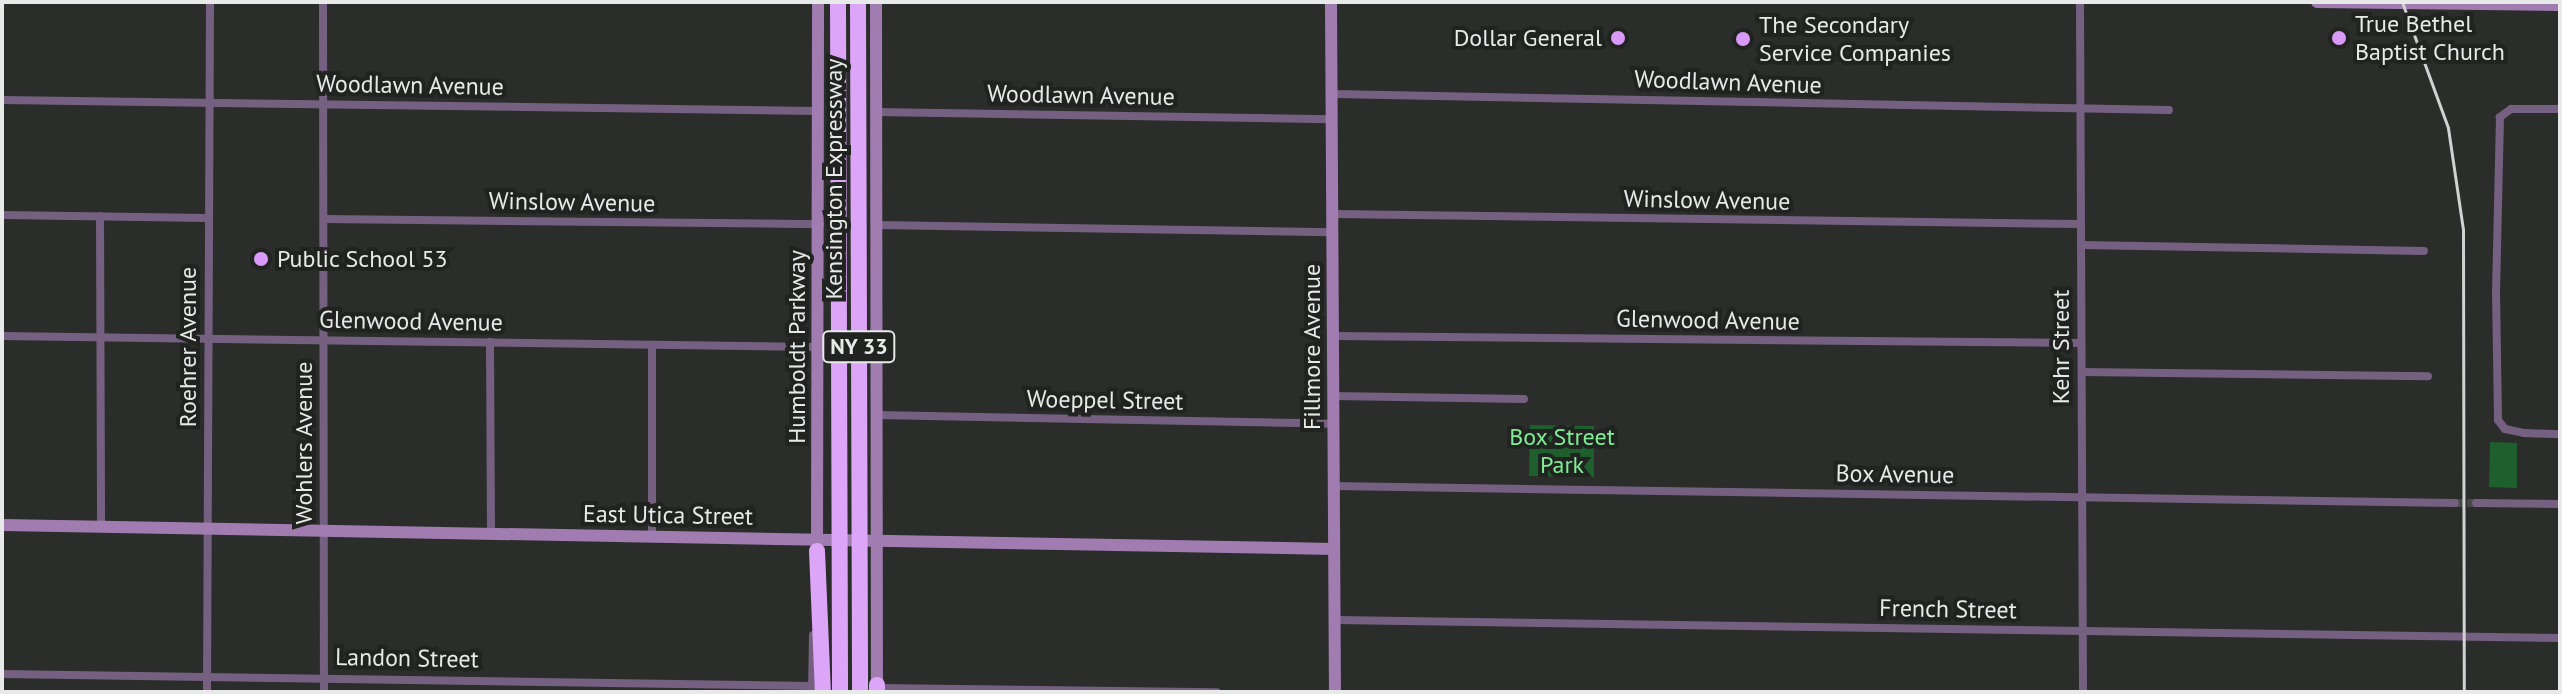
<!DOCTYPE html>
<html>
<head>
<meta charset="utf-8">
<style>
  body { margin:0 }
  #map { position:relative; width:2562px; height:694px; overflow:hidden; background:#2a2d2a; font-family:"PT Sans",sans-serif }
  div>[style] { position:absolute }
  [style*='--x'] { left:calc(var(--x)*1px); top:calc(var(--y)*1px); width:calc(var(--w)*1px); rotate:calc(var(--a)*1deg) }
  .green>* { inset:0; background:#1f5f2e }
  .street-tunnel>* { height:8px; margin-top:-4px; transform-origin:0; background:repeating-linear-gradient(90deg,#464947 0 8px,transparent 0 12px) }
  .street>* { height:8px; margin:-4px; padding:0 4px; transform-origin:4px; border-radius:4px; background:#766081 }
  .secondary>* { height:12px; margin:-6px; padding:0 6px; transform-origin:6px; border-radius:6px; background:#a07cb1 }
  .highway>* { height:16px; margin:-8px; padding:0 8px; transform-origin:8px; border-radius:8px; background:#dda5f8 }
  .rail>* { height:3px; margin:-1.5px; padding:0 1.5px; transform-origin:1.5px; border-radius:1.5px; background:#d1d3d2 }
  .dots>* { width:22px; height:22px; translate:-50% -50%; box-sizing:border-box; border:4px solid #202320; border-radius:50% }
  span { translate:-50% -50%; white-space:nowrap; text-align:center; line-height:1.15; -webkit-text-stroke:8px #202320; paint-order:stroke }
  .shield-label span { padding:2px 6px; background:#202320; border:2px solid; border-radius:6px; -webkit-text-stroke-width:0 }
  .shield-label { font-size:22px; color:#e8eae9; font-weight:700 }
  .poi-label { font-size:24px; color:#e8eae9 }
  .left { translate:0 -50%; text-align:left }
  .right { translate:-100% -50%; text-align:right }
  .street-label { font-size:24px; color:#e8eae9 }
  .park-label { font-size:24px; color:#81ed95 }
  .frame { position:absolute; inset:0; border:4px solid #e8eae9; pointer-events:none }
</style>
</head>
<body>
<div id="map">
  <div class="green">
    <i style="clip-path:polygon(1530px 425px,1594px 426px,1594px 477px,1529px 476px)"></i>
    <i style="clip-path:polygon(2490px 442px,2517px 443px,2517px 488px,2489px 487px)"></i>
  </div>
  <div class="street-tunnel">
    <i style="--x:2455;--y:503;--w:21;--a:0"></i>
  </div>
  <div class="street">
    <i style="--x:323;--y:2;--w:690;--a:89.92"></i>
    <i style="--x:2080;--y:2;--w:690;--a:89.75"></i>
    <i style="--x:1333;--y:94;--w:836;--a:1.1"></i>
    <i style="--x:2;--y:100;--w:816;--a:0.77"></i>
    <i style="--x:2560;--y:109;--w:49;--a:180"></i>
    <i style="--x:2511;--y:109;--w:14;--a:144"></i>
    <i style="--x:2500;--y:117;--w:174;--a:91.3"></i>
    <i style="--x:2496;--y:291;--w:129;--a:89.1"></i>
    <i style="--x:2498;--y:420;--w:11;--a:52"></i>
    <i style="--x:2505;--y:429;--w:19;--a:12"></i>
    <i style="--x:2524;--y:433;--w:36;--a:2"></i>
    <i style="--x:876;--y:112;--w:457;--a:0.9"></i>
    <i style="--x:1333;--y:214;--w:748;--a:0.77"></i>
    <i style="--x:2;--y:215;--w:206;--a:0.8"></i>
    <i style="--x:100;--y:216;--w:310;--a:89.8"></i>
    <i style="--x:324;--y:219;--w:496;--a:0.6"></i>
    <i style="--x:877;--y:225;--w:456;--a:0.9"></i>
    <i style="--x:2081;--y:245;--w:343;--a:1"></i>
    <i style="--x:2;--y:336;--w:818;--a:0.77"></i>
    <i style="--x:1333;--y:336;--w:748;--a:0.54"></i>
    <i style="--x:490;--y:342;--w:191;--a:89.7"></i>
    <i style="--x:2082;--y:372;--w:346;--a:0.7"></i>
    <i style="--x:1333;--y:396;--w:191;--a:0.9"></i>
    <i style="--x:877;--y:415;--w:457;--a:1.1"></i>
    <i style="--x:1334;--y:486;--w:1121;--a:0.87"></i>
    <i style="--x:2476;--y:503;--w:84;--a:0.7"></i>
    <i style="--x:652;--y:537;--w:192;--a:-90"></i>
    <i style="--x:1335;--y:620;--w:1225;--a:0.84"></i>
    <i style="--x:2;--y:674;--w:810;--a:0.85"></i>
    <i style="--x:878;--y:688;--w:339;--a:0.7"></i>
    <i style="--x:207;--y:692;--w:690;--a:-89.75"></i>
    <i style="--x:812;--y:692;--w:57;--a:-89"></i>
  </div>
  <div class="secondary">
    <i style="--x:876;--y:2;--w:683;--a:89.92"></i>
    <i style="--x:1331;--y:2;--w:690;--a:89.67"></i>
    <i style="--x:2317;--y:2;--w:243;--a:0.7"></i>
    <i style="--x:2;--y:525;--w:1332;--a:1.03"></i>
    <i style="--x:817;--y:547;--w:545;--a:-89.89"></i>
  </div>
  <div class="highway">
    <i style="--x:838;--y:2;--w:690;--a:89.83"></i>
    <i style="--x:858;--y:2;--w:690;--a:89.83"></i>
    <i style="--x:817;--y:551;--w:141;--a:87.6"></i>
    <i style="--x:877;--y:692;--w:7;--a:-90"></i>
  </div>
  <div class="rail">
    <i style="--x:2402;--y:2;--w:134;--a:69.9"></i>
    <i style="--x:2448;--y:128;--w:102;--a:81.6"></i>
    <i style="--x:2463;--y:229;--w:463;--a:89.9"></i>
  </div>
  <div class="dots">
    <i style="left:1618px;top:38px;background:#d99af7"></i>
    <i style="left:2339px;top:38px;background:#d99af7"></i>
    <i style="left:1743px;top:39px;background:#d99af7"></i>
    <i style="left:261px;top:259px;background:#d99af7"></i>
  </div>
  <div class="shield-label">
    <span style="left:859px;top:347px">NY 33</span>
  </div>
  <div class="poi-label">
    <span class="left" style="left:2355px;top:38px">True Bethel<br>Baptist Church</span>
    <span class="left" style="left:1759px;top:39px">The Secondary<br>Service Companies</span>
    <span class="right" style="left:1602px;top:38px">Dollar General</span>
    <span class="left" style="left:277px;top:259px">Public School 53</span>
  </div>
  <div class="street-label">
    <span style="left:1728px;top:82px;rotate:2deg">Woodlawn Avenue</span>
    <span style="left:410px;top:85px;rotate:1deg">Woodlawn Avenue</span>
    <span style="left:1081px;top:95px;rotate:1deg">Woodlawn Avenue</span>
    <span style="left:834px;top:179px;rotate:-90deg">Kensington Expressway</span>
    <span style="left:1707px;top:200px;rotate:1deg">Winslow Avenue</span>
    <span style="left:572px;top:202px;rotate:1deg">Winslow Avenue</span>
    <span style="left:1708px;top:320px;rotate:1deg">Glenwood Avenue</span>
    <span style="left:411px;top:321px;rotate:1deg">Glenwood Avenue</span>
    <span style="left:188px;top:347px;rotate:-90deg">Roehrer Avenue</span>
    <span style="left:797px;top:347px;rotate:-90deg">Humboldt Parkway</span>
    <span style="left:1312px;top:347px;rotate:-90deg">Fillmore Avenue</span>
    <span style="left:2061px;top:347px;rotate:-90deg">Kehr Street</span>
    <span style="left:1105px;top:400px;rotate:1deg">Woeppel Street</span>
    <span style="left:304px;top:443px;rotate:-90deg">Wohlers Avenue</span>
    <span style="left:1895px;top:474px;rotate:1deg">Box Avenue</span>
    <span style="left:668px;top:515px;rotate:1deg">East Utica Street</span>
    <span style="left:1948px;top:609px;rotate:1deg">French Street</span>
    <span style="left:407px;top:658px;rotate:1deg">Landon Street</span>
  </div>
  <div class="park-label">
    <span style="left:1562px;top:451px">Box Street<br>Park</span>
  </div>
  <div class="frame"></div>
</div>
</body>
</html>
